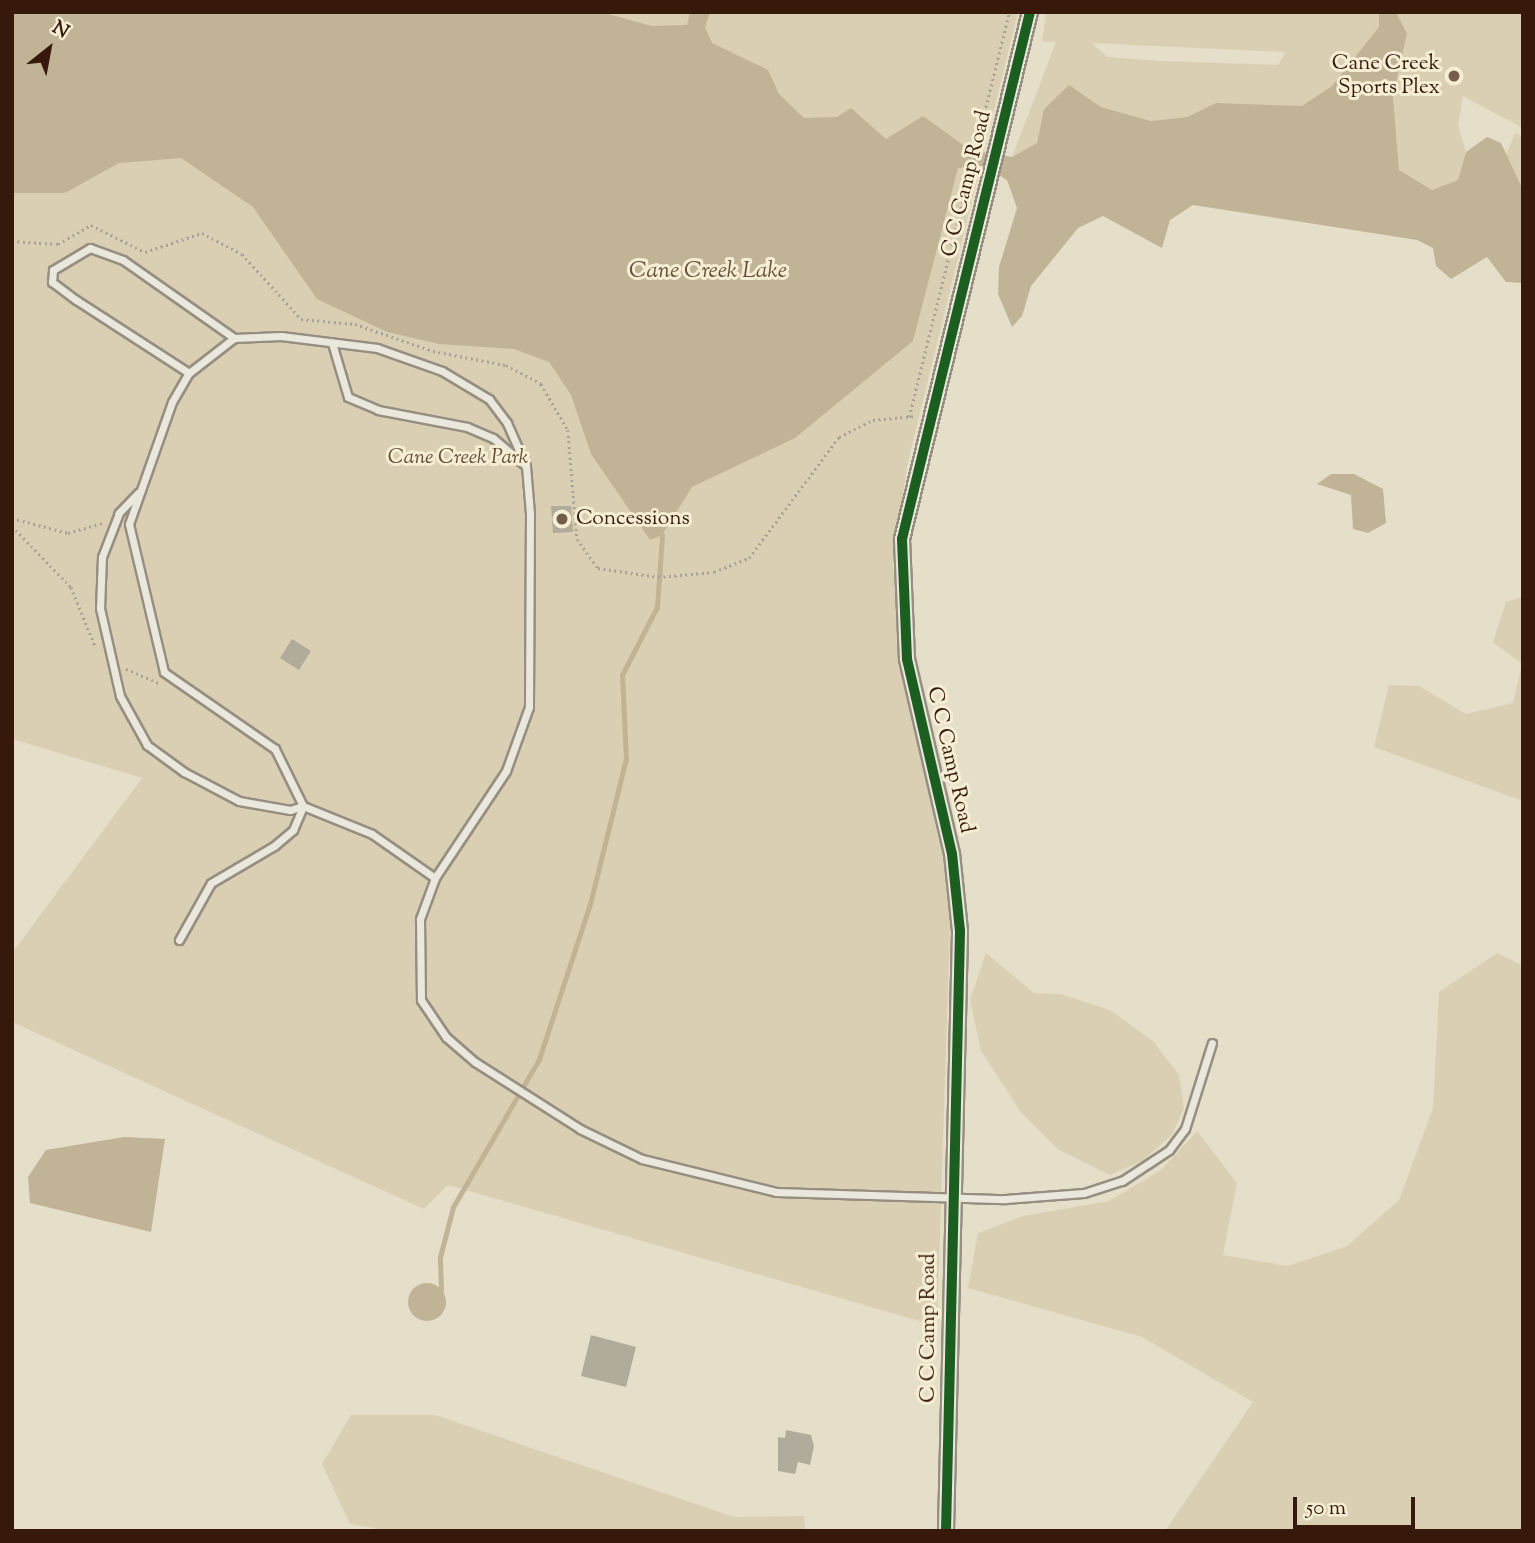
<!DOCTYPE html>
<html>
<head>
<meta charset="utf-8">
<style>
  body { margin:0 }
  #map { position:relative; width:1535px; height:1543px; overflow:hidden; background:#e5dfc9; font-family:"Sorts Mill Goudy",serif }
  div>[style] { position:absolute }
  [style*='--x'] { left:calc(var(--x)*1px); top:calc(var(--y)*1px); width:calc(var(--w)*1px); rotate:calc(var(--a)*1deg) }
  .green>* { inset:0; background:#dacfb2 }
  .water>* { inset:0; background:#c1b396 }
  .round { border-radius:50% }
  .stream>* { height:5px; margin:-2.5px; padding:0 2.5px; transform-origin:2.5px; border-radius:2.5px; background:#c1b396 }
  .building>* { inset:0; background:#b1ab9c }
  .path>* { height:2.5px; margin-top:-1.25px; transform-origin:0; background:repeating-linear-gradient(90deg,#a8a298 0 2px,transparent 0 5.5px) }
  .roads { filter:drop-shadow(2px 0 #968f81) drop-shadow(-2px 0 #968f81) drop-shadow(0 2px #968f81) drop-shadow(0 -2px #968f81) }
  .service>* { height:7px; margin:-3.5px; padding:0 3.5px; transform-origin:3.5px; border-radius:3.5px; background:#eae7dc }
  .minor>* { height:14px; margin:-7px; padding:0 7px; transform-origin:7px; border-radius:7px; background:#eae7dc }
  .cycleway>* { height:10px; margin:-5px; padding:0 5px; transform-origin:5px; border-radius:5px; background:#1b5e20 }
  .dots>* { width:19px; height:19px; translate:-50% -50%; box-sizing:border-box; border:4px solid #f6eed4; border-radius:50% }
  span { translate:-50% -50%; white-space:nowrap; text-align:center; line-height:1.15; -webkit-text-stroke:6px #f6eed4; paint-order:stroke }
  .poi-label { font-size:21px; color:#36190a }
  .right { translate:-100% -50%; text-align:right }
  .left { translate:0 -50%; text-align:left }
  .street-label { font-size:21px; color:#36190a }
  .park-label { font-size:21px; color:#644c37; font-style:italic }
  .water-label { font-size:23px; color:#674f39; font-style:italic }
  .frame { position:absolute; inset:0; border:14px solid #36190a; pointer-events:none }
  .north { position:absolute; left:14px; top:14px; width:70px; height:70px; -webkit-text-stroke:5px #f6eed4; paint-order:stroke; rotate:31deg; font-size:19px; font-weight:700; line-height:28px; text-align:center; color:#36190a }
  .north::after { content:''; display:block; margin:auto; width:24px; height:32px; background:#36190a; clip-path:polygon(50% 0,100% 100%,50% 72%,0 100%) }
  .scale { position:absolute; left:1293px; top:1497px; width:122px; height:32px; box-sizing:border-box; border:4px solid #36190a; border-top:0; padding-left:9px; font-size:21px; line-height:24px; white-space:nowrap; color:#36190a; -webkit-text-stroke:5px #f6eed4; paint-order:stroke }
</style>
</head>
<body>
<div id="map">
  <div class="green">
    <i style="clip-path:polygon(12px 12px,1018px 12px,907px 466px,893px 563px,900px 663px,951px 896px,937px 1326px,448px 1185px,424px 1209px,12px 1022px,12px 953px,142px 778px,12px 739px)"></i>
    <i style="clip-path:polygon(evenodd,1046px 12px,1523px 12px,1523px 128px,1463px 96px,1458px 125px,1466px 152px,1458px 180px,1431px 190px,1399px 170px,1393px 97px,1332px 86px,1302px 107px,1216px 103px,1187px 117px,1151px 121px,1101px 107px,1069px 86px,1044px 109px,1037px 143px,1012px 157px,1056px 42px,1042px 41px,1046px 12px,1092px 43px,1285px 52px,1285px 53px,1278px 65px,1162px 61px,1107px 57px,1092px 43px)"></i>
    <i style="clip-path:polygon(1515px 133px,1523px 137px,1523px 190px,1506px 155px)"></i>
    <i style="clip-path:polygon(1523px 597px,1523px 801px,1374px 747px,1389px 685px,1419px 686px,1466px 714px,1513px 703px,1522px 664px,1493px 642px,1506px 602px)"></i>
    <i style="clip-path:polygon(986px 953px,1034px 993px,1060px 994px,1110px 1010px,1153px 1041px,1179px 1075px,1184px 1108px,1172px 1135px,1142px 1161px,1110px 1175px,1059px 1150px,1021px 1112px,981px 1051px,970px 1000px)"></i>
    <i style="clip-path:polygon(1497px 953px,1523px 966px,1523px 1531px,1165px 1531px,1253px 1402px,1142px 1337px,968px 1288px,978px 1233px,1023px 1216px,1109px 1201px,1161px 1170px,1197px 1131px,1237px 1183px,1223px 1255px,1288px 1266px,1347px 1246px,1399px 1200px,1433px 1108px,1439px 992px)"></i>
    <i style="clip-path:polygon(351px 1415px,435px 1415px,734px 1517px,804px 1516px,805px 1531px,390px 1531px,350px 1524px,322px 1464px)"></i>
  </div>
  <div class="water">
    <i style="clip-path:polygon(12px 12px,601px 12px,652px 26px,687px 25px,690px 12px,710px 12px,705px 27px,712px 43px,768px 70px,779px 94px,804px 118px,837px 117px,851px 108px,886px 139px,923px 116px,970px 150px,1012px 157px,1037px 143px,1044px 109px,1069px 85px,1101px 107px,1151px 121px,1187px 117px,1216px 103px,1302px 106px,1332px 86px,1379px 27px,1379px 12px,1396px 12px,1407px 34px,1393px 97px,1399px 170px,1432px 190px,1458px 180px,1466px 152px,1487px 137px,1501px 143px,1523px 190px,1523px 283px,1506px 282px,1487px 257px,1451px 279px,1436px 266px,1433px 248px,1417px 240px,1193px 205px,1170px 220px,1162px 248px,1103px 216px,1078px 228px,1031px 286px,1022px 316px,1012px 327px,998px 294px,999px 267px,1017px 208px,1007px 180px,984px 166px,958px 168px,913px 341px,795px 438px,692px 487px,662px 535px,650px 540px,591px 454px,571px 395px,549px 362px,514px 349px,439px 344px,387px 332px,317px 299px,253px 207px,181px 158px,119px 163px,65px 193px,12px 193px)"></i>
    <i style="clip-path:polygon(1331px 474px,1354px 474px,1383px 489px,1386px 523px,1368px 533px,1353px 529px,1351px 495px,1317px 484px)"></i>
    <i style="clip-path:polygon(124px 1137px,165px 1139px,151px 1232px,30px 1203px,28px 1177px,46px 1150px)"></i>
    <i class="round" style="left:408px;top:1283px;width:38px;height:38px"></i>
  </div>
  <div class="stream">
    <i style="--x:441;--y:1290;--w:33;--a:-92"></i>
    <i style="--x:440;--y:1257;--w:52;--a:-75.4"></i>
    <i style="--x:453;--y:1207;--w:171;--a:-59.8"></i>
    <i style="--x:539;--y:1059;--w:163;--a:-71.8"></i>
    <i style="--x:590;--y:904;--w:149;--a:-76.1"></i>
    <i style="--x:626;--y:759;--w:84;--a:-92.7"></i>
    <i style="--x:622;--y:675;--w:76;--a:-62.8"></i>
    <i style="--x:657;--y:607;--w:72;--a:-86"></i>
  </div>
  <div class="building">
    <i style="clip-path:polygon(551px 506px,571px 506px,573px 532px,553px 533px)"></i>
    <i style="clip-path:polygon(292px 639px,311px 651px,299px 670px,280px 658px)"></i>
    <i style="clip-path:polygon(591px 1335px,636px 1347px,626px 1387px,581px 1376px)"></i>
    <i style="clip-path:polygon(786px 1430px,811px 1435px,814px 1446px,810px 1465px,798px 1462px,795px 1474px,778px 1471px,778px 1437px,785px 1438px)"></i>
  </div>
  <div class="path">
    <i style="--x:12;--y:241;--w:46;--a:3.7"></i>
    <i style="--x:58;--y:244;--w:38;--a:-30"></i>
    <i style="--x:91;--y:225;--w:60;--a:26.6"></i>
    <i style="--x:145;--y:252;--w:60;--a:-18.4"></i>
    <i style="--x:202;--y:233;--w:45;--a:27.7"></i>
    <i style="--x:242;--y:254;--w:88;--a:47.8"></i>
    <i style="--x:301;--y:319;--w:54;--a:5.3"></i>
    <i style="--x:355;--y:324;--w:83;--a:19.1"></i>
    <i style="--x:433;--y:351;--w:74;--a:10.9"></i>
    <i style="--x:506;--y:365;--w:40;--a:28"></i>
    <i style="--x:541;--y:384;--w:53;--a:59.6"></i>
    <i style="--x:568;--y:430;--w:109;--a:85.3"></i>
    <i style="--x:577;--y:539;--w:36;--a:54"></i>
    <i style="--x:598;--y:568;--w:61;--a:8.5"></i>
    <i style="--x:658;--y:577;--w:56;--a:-5.1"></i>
    <i style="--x:714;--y:572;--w:38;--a:-22"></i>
    <i style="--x:749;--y:558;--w:151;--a:-53.4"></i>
    <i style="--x:839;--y:437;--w:38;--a:-27"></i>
    <i style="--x:873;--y:420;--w:42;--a:-5.4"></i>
    <i style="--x:909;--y:417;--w:417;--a:-76.1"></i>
    <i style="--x:12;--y:518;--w:58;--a:15"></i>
    <i style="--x:68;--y:533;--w:37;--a:-16"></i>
    <i style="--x:12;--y:526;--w:85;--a:46"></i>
    <i style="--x:71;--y:587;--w:66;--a:67.7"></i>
    <i style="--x:126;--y:669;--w:36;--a:23"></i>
  </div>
  <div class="roads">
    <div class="service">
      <i style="--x:332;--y:343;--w:56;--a:73.5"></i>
      <i style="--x:348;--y:397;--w:33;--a:23"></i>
      <i style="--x:378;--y:410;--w:91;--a:10.8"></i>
      <i style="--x:467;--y:427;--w:28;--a:23"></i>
      <i style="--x:493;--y:438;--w:43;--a:40.3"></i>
      <i style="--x:189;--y:373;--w:135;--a:-147.1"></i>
      <i style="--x:76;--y:300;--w:30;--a:-143"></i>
      <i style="--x:52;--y:282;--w:12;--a:-85"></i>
      <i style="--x:53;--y:270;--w:43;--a:-30.7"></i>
      <i style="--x:90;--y:248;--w:35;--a:20"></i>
      <i style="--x:123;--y:260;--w:136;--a:35.1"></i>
      <i style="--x:138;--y:493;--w:28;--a:134"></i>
      <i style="--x:119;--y:513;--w:47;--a:111.1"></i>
      <i style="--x:102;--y:557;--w:51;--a:92.2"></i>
      <i style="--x:100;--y:608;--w:90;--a:77.2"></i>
      <i style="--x:120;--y:696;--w:56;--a:61.1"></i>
      <i style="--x:147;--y:745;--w:46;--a:36.1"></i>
      <i style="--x:184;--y:772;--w:62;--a:27.8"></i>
      <i style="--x:239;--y:801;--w:52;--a:10"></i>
      <i style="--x:290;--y:810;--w:14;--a:-17"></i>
      <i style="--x:303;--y:806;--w:64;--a:-116.2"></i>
      <i style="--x:275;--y:749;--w:135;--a:-145.3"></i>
      <i style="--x:164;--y:672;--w:152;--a:-103.3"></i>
      <i style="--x:129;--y:524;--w:129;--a:-70.6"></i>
      <i style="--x:172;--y:402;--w:34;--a:-60"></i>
      <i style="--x:189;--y:373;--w:57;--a:-37.9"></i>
      <i style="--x:234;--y:338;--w:47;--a:-2.4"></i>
      <i style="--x:281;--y:336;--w:97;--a:7.1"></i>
      <i style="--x:377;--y:348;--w:69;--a:19.5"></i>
      <i style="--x:442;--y:371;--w:55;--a:30.8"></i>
      <i style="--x:489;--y:399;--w:30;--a:53"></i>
      <i style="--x:507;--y:423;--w:47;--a:66.2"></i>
      <i style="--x:526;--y:466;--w:48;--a:85.2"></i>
      <i style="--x:530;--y:514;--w:193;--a:90.3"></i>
      <i style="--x:529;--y:707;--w:68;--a:109.8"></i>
      <i style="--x:506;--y:771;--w:128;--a:123.6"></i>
      <i style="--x:435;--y:878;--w:44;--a:110.1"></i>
      <i style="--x:420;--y:919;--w:81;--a:89.3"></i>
      <i style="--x:421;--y:1000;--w:45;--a:56"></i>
      <i style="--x:446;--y:1037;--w:38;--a:41"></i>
      <i style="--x:475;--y:1062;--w:125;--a:32.5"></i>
      <i style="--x:580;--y:1129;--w:69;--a:25.8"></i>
      <i style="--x:642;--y:1159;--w:138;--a:13.8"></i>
      <i style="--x:776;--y:1192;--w:229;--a:1.8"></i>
      <i style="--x:1005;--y:1199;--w:79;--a:-4.3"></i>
      <i style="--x:1084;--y:1193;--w:40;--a:-18"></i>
      <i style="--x:1122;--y:1181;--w:56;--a:-33.4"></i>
      <i style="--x:1169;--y:1150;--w:26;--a:-53"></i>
      <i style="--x:1185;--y:1129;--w:90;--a:-72.6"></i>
      <i style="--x:179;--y:940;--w:65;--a:-60.7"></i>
      <i style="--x:211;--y:883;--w:73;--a:-30.4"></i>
      <i style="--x:274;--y:846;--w:25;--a:-40"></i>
      <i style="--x:293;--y:830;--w:26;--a:-67"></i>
      <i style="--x:303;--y:806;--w:74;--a:22.1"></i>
      <i style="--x:372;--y:834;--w:77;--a:34.9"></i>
    </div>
    <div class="minor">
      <i style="--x:946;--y:1531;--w:600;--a:-88.66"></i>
      <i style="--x:960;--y:931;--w:77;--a:-95.9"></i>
      <i style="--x:952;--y:854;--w:200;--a:-103"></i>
      <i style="--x:907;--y:659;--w:120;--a:-92.4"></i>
      <i style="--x:902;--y:539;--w:542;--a:-76.35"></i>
    </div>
  </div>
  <div class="cycleway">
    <i style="--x:946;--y:1531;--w:600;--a:-88.66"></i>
    <i style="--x:960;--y:931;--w:77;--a:-95.9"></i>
    <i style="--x:952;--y:854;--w:200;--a:-103"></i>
    <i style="--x:907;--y:659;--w:120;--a:-92.4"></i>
    <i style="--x:902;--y:539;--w:542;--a:-76.35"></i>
  </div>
  <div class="dots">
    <i style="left:1454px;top:76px;background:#735e4d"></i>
    <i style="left:562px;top:519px;background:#735e4d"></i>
  </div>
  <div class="poi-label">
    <span class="right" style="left:1440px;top:76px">Cane Creek<br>Sports Plex</span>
    <span class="left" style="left:576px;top:519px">Concessions</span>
  </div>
  <div class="street-label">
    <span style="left:967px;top:184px;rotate:-76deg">C C Camp Road</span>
    <span style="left:950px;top:760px;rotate:77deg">C C Camp Road</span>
    <span style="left:929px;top:1328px;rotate:-90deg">C C Camp Road</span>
  </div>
  <div class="park-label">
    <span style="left:458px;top:458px">Cane Creek Park</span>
  </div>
  <div class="water-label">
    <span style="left:708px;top:272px">Cane Creek Lake</span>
  </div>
  <div class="frame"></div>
  <div class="north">N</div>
  <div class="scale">50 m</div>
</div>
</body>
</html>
